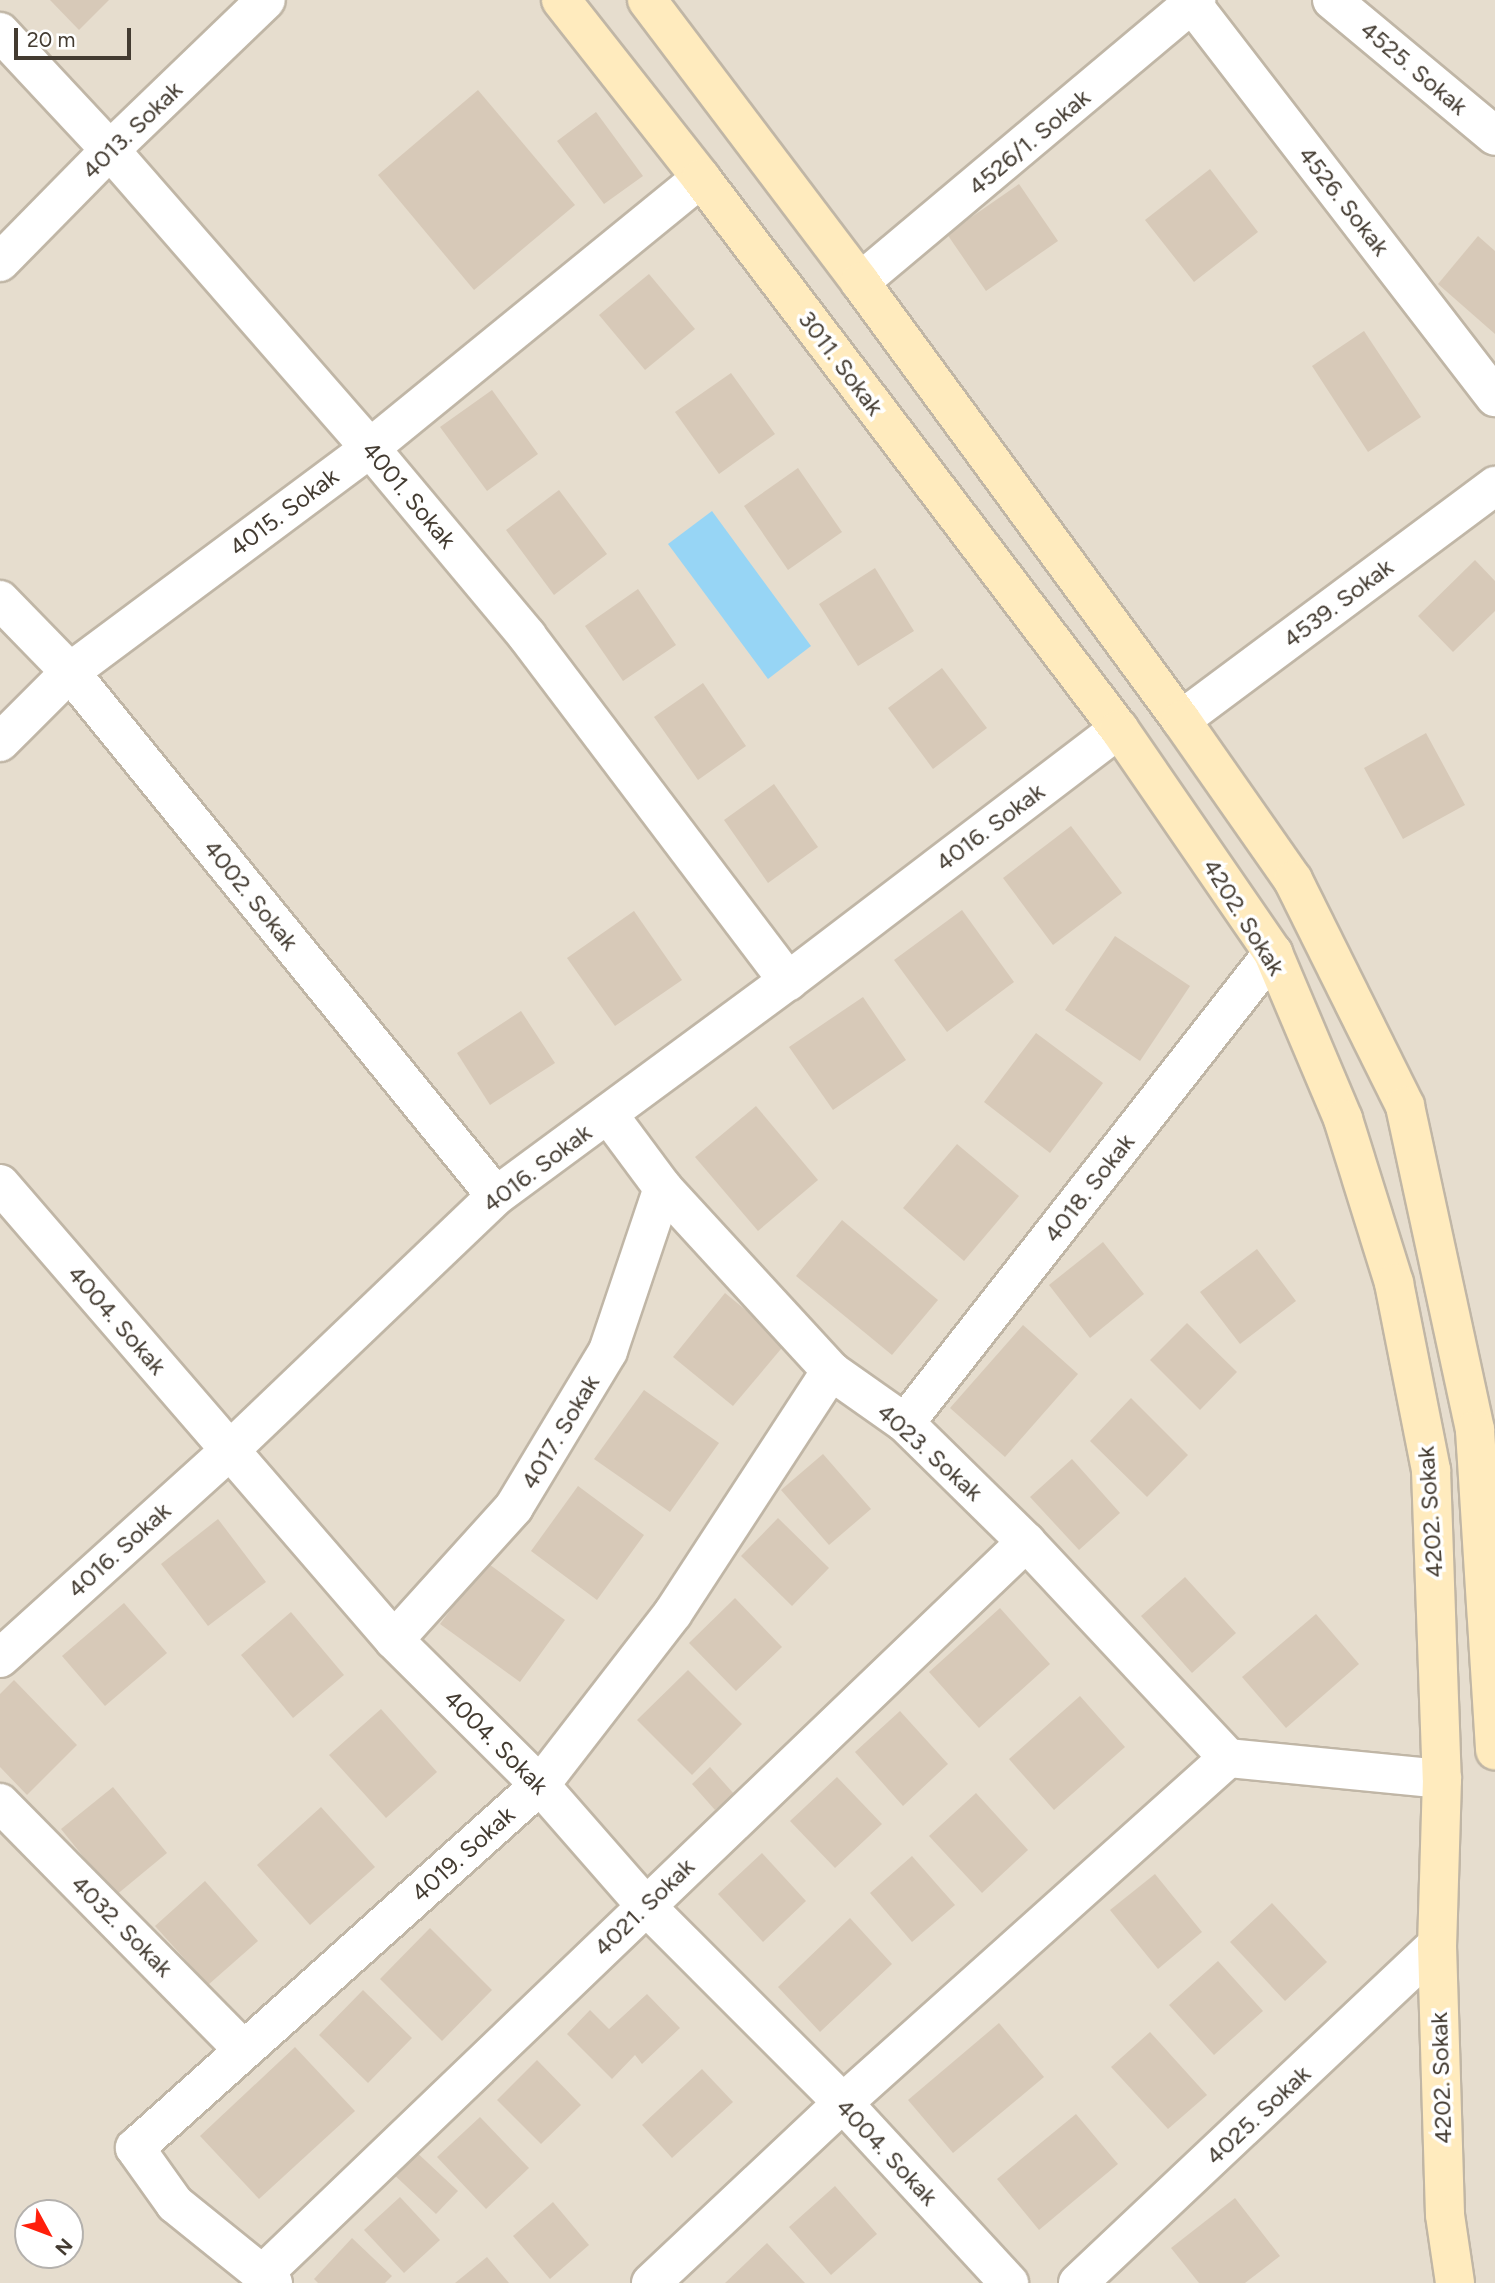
<!DOCTYPE html>
<html>
<head>
<meta charset="utf-8">
<style>
  body { margin:0 }
  #map { position:relative; width:1495px; height:2283px; overflow:hidden; background:#f2ece1; font-family:Figtree,sans-serif }
  div>[style] { position:absolute }
  [style*='--x'] { left:calc(var(--x)*1px); top:calc(var(--y)*1px); width:calc(var(--w)*1px); rotate:calc(var(--a)*1deg) }
  .residential>* { inset:0; background:#e6ddce }
  .water>* { inset:0; background:#97d5f5 }
  .building>* { inset:0; background:#d7c9b8 }
  .roads { filter:drop-shadow(2px 0 #c0b6a6) drop-shadow(-2px 0 #c0b6a6) drop-shadow(0 2px #c0b6a6) drop-shadow(0 -2px #c0b6a6) }
  .street>* { height:38px; margin:-19px; padding:0 19px; transform-origin:19px; border-radius:19px; background:#fff }
  .secondary>* { height:38px; margin:-19px; padding:0 19px; transform-origin:19px; border-radius:19px; background:#ffebbe }
  span { translate:-50% -50%; white-space:nowrap; text-align:center; line-height:1.15; -webkit-text-stroke:7px #fff; paint-order:stroke }
  .street-label { font-size:24px; color:#433b31 }
  .north { position:absolute; left:14px; top:2199px; width:70px; height:70px; box-sizing:border-box; background:#fff; border:2px solid #b4b1ad; border-radius:50%; rotate:131deg; font-size:19px; font-weight:700; line-height:28px; text-align:center; color:#433b31 }
  .north::after { content:''; display:block; margin:auto; width:24px; height:32px; background:#ff1f0b; clip-path:polygon(50% 0,100% 100%,50% 72%,0 100%) }
  .scale { position:absolute; left:14px; top:28px; width:117px; height:32px; box-sizing:border-box; border:4px solid #433b31; border-top:0; padding-left:9px; font-size:21px; line-height:24px; white-space:nowrap; color:#433b31; -webkit-text-stroke:5px #fff; paint-order:stroke }
</style>
</head>
<body>
<div id="map">
  <div class="residential">
    <i style="clip-path:polygon(evenodd,0 0,1495px 0,1495px 2283px,0 2283px,0 0,28px 2213px,70px 2213px,70px 2255px,28px 2255px,28px 2213px)"></i>
  </div>
  <div class="water">
    <i style="clip-path:polygon(712px 511px,811px 646px,768px 679px,668px 544px)"></i>
  </div>
  <div class="building">
    <i style="clip-path:polygon(50px 0,109px 0,79px 30px)"></i>
    <i style="clip-path:polygon(478px 90px,575px 205px,474px 290px,378px 175px)"></i>
    <i style="clip-path:polygon(596px 112px,643px 176px,604px 204px,557px 141px)"></i>
    <i style="clip-path:polygon(1210px 169px,1258px 232px,1194px 282px,1145px 220px)"></i>
    <i style="clip-path:polygon(1019px 184px,1058px 241px,986px 291px,947px 234px)"></i>
    <i style="clip-path:polygon(1478px 236px,1495px 251px,1495px 334px,1438px 284px)"></i>
    <i style="clip-path:polygon(649px 274px,695px 329px,645px 370px,599px 315px)"></i>
    <i style="clip-path:polygon(1364px 331px,1421px 417px,1368px 452px,1312px 366px)"></i>
    <i style="clip-path:polygon(731px 373px,775px 434px,719px 474px,675px 412px)"></i>
    <i style="clip-path:polygon(492px 390px,538px 454px,487px 491px,440px 427px)"></i>
    <i style="clip-path:polygon(798px 468px,842px 532px,788px 570px,744px 506px)"></i>
    <i style="clip-path:polygon(559px 490px,607px 554px,554px 595px,506px 530px)"></i>
    <i style="clip-path:polygon(1475px 560px,1495px 581px,1495px 611px,1453px 652px,1418px 616px)"></i>
    <i style="clip-path:polygon(875px 568px,914px 631px,858px 666px,819px 604px)"></i>
    <i style="clip-path:polygon(638px 589px,676px 645px,623px 681px,585px 626px)"></i>
    <i style="clip-path:polygon(942px 668px,987px 728px,933px 769px,888px 708px)"></i>
    <i style="clip-path:polygon(703px 683px,746px 746px,698px 780px,654px 717px)"></i>
    <i style="clip-path:polygon(1426px 733px,1465px 805px,1403px 839px,1364px 768px)"></i>
    <i style="clip-path:polygon(774px 784px,818px 847px,768px 883px,724px 820px)"></i>
    <i style="clip-path:polygon(1071px 826px,1122px 893px,1053px 945px,1003px 878px)"></i>
    <i style="clip-path:polygon(962px 910px,1014px 982px,947px 1032px,894px 960px)"></i>
    <i style="clip-path:polygon(634px 911px,682px 980px,615px 1026px,567px 958px)"></i>
    <i style="clip-path:polygon(1115px 936px,1190px 986px,1140px 1061px,1065px 1010px)"></i>
    <i style="clip-path:polygon(863px 997px,906px 1060px,833px 1110px,789px 1047px)"></i>
    <i style="clip-path:polygon(521px 1011px,555px 1063px,490px 1105px,457px 1053px)"></i>
    <i style="clip-path:polygon(1036px 1033px,1103px 1083px,1050px 1153px,984px 1102px)"></i>
    <i style="clip-path:polygon(756px 1106px,818px 1180px,758px 1231px,695px 1157px)"></i>
    <i style="clip-path:polygon(957px 1144px,1019px 1196px,964px 1261px,903px 1208px)"></i>
    <i style="clip-path:polygon(842px 1220px,938px 1300px,892px 1355px,796px 1276px)"></i>
    <i style="clip-path:polygon(1103px 1242px,1144px 1294px,1090px 1338px,1049px 1285px)"></i>
    <i style="clip-path:polygon(1257px 1249px,1296px 1301px,1240px 1344px,1200px 1292px)"></i>
    <i style="clip-path:polygon(725px 1293px,786px 1343px,733px 1406px,673px 1357px)"></i>
    <i style="clip-path:polygon(1187px 1323px,1237px 1372px,1200px 1410px,1150px 1360px)"></i>
    <i style="clip-path:polygon(1023px 1325px,1078px 1374px,1005px 1457px,950px 1408px)"></i>
    <i style="clip-path:polygon(644px 1390px,719px 1443px,670px 1512px,594px 1459px)"></i>
    <i style="clip-path:polygon(1131px 1398px,1188px 1455px,1147px 1497px,1090px 1441px)"></i>
    <i style="clip-path:polygon(823px 1454px,871px 1509px,829px 1545px,781px 1490px)"></i>
    <i style="clip-path:polygon(1072px 1459px,1120px 1513px,1079px 1550px,1030px 1497px)"></i>
    <i style="clip-path:polygon(578px 1486px,644px 1535px,597px 1600px,531px 1551px)"></i>
    <i style="clip-path:polygon(778px 1518px,829px 1568px,792px 1606px,741px 1556px)"></i>
    <i style="clip-path:polygon(218px 1519px,266px 1582px,208px 1626px,161px 1564px)"></i>
    <i style="clip-path:polygon(486px 1562px,565px 1620px,520px 1682px,440px 1624px)"></i>
    <i style="clip-path:polygon(1185px 1577px,1236px 1633px,1192px 1673px,1141px 1616px)"></i>
    <i style="clip-path:polygon(735px 1598px,782px 1647px,736px 1691px,689px 1643px)"></i>
    <i style="clip-path:polygon(124px 1603px,167px 1653px,105px 1706px,62px 1656px)"></i>
    <i style="clip-path:polygon(1000px 1608px,1050px 1664px,979px 1728px,929px 1672px)"></i>
    <i style="clip-path:polygon(291px 1612px,344px 1675px,293px 1718px,241px 1655px)"></i>
    <i style="clip-path:polygon(1316px 1614px,1359px 1664px,1286px 1728px,1242px 1677px)"></i>
    <i style="clip-path:polygon(688px 1670px,742px 1724px,692px 1775px,637px 1720px)"></i>
    <i style="clip-path:polygon(14px 1680px,77px 1745px,27px 1795px,0 1767px,0 1694px)"></i>
    <i style="clip-path:polygon(1080px 1696px,1125px 1747px,1054px 1810px,1009px 1759px)"></i>
    <i style="clip-path:polygon(381px 1709px,437px 1772px,386px 1818px,329px 1755px)"></i>
    <i style="clip-path:polygon(900px 1711px,948px 1764px,903px 1806px,855px 1752px)"></i>
    <i style="clip-path:polygon(710px 1767px,734px 1794px,715px 1810px,692px 1784px)"></i>
    <i style="clip-path:polygon(837px 1777px,882px 1824px,835px 1868px,790px 1821px)"></i>
    <i style="clip-path:polygon(113px 1787px,167px 1853px,115px 1896px,61px 1829px)"></i>
    <i style="clip-path:polygon(976px 1793px,1028px 1850px,982px 1893px,929px 1836px)"></i>
    <i style="clip-path:polygon(321px 1807px,375px 1867px,310px 1925px,257px 1865px)"></i>
    <i style="clip-path:polygon(762px 1853px,806px 1901px,763px 1942px,718px 1894px)"></i>
    <i style="clip-path:polygon(912px 1856px,955px 1905px,912px 1942px,870px 1893px)"></i>
    <i style="clip-path:polygon(1155px 1874px,1202px 1932px,1158px 1969px,1110px 1910px)"></i>
    <i style="clip-path:polygon(205px 1881px,258px 1941px,208px 1985px,155px 1926px)"></i>
    <i style="clip-path:polygon(1272px 1903px,1327px 1962px,1285px 2001px,1230px 1942px)"></i>
    <i style="clip-path:polygon(850px 1918px,892px 1964px,820px 2032px,778px 1987px)"></i>
    <i style="clip-path:polygon(430px 1928px,492px 1990px,442px 2041px,380px 1979px)"></i>
    <i style="clip-path:polygon(1218px 1961px,1263px 2011px,1214px 2055px,1169px 2005px)"></i>
    <i style="clip-path:polygon(363px 1990px,412px 2038px,368px 2083px,319px 2035px)"></i>
    <i style="clip-path:polygon(647px 1994px,680px 2028px,642px 2064px,635px 2055px,612px 2079px,567px 2034px,590px 2010px,609px 2029px)"></i>
    <i style="clip-path:polygon(999px 2023px,1044px 2077px,953px 2153px,908px 2100px)"></i>
    <i style="clip-path:polygon(1150px 2032px,1207px 2095px,1168px 2129px,1111px 2067px)"></i>
    <i style="clip-path:polygon(295px 2047px,355px 2111px,259px 2199px,200px 2136px)"></i>
    <i style="clip-path:polygon(537px 2060px,581px 2105px,541px 2144px,497px 2100px)"></i>
    <i style="clip-path:polygon(702px 2069px,733px 2102px,672px 2158px,642px 2125px)"></i>
    <i style="clip-path:polygon(1076px 2114px,1118px 2164px,1039px 2230px,997px 2179px)"></i>
    <i style="clip-path:polygon(480px 2117px,529px 2168px,486px 2209px,437px 2157px)"></i>
    <i style="clip-path:polygon(412px 2148px,458px 2191px,436px 2214px,390px 2171px)"></i>
    <i style="clip-path:polygon(835px 2186px,877px 2234px,831px 2275px,789px 2227px)"></i>
    <i style="clip-path:polygon(400px 2197px,440px 2240px,404px 2273px,364px 2230px)"></i>
    <i style="clip-path:polygon(1235px 2198px,1280px 2256px,1245px 2283px,1199px 2283px,1171px 2248px)"></i>
    <i style="clip-path:polygon(553px 2202px,589px 2245px,550px 2279px,513px 2236px)"></i>
    <i style="clip-path:polygon(352px 2238px,392px 2276px,385px 2283px,318px 2283px,314px 2279px)"></i>
    <i style="clip-path:polygon(767px 2243px,805px 2283px,725px 2283px)"></i>
    <i style="clip-path:polygon(487px 2257px,509px 2283px,455px 2283px)"></i>
  </div>
  <div class="roads">
    <div class="street">
      <i style="--x:1332;--y:0;--w:212;--a:39.8"></i>
      <i style="--x:1193;--y:5;--w:495;--a:52.4"></i>
      <i style="--x:0;--y:32;--w:161;--a:47"></i>
      <i style="--x:110;--y:150;--w:395;--a:48.9"></i>
      <i style="--x:370;--y:448;--w:245;--a:50.1"></i>
      <i style="--x:527;--y:636;--w:433;--a:52.9"></i>
      <i style="--x:0;--y:262;--w:157;--a:-45.5"></i>
      <i style="--x:110;--y:150;--w:216;--a:-43.9"></i>
      <i style="--x:860;--y:282;--w:439;--a:-40"></i>
      <i style="--x:0;--y:600;--w:100;--a:45.8"></i>
      <i style="--x:70;--y:672;--w:675;--a:50.89"></i>
      <i style="--x:1181;--y:720;--w:392;--a:-36.7"></i>
      <i style="--x:0;--y:742;--w:99;--a:-45"></i>
      <i style="--x:70;--y:672;--w:374;--a:-36.7"></i>
      <i style="--x:370;--y:448;--w:427;--a:-39.2"></i>
      <i style="--x:608;--y:1114;--w:92;--a:53.4"></i>
      <i style="--x:663;--y:1188;--w:248;--a:47.4"></i>
      <i style="--x:831;--y:1371;--w:90;--a:35.1"></i>
      <i style="--x:905;--y:1423;--w:170;--a:44.5"></i>
      <i style="--x:1026;--y:1542;--w:296;--a:46.9"></i>
      <i style="--x:0;--y:1184;--w:603;--a:49.17"></i>
      <i style="--x:394;--y:1640;--w:206;--a:44.8"></i>
      <i style="--x:540;--y:1785;--w:161;--a:48.8"></i>
      <i style="--x:646;--y:1906;--w:279;--a:45"></i>
      <i style="--x:843;--y:2103;--w:245;--a:47.3"></i>
      <i style="--x:905;--y:1423;--w:597;--a:-51.94"></i>
      <i style="--x:394;--y:1640;--w:179;--a:-47.9"></i>
      <i style="--x:514;--y:1507;--w:182;--a:-58.9"></i>
      <i style="--x:608;--y:1351;--w:172;--a:-71.4"></i>
      <i style="--x:0;--y:1658;--w:309;--a:-42.1"></i>
      <i style="--x:229;--y:1451;--w:369;--a:-43.7"></i>
      <i style="--x:496;--y:1196;--w:363;--a:-36.4"></i>
      <i style="--x:788;--y:981;--w:416;--a:-37.3"></i>
      <i style="--x:0;--y:1803;--w:346;--a:45.4"></i>
      <i style="--x:264;--y:2273;--w:1056;--a:-43.81"></i>
      <i style="--x:273;--y:2283;--w:126;--a:-141.1"></i>
      <i style="--x:175;--y:2204;--w:69;--a:-125.5"></i>
      <i style="--x:135;--y:2148;--w:544;--a:-41.87"></i>
      <i style="--x:540;--y:1785;--w:217;--a:-52.3"></i>
      <i style="--x:673;--y:1613;--w:289;--a:-56.9"></i>
      <i style="--x:651;--y:2283;--w:263;--a:-43.2"></i>
      <i style="--x:843;--y:2103;--w:517;--a:-41.86"></i>
      <i style="--x:1228;--y:1758;--w:215;--a:5.6"></i>
      <i style="--x:1078;--y:2283;--w:493;--a:-43.3"></i>
    </div>
    <div class="secondary">
      <i style="--x:561;--y:0;--w:226;--a:51.8"></i>
      <i style="--x:701;--y:178;--w:692;--a:52.82"></i>
      <i style="--x:1119;--y:729;--w:272;--a:55.5"></i>
      <i style="--x:1273;--y:953;--w:180;--a:67.1"></i>
      <i style="--x:1343;--y:1119;--w:172;--a:72.7"></i>
      <i style="--x:1394;--y:1283;--w:191;--a:78.8"></i>
      <i style="--x:1431;--y:1470;--w:309;--a:88"></i>
      <i style="--x:1442;--y:1779;--w:166;--a:91.7"></i>
      <i style="--x:1437;--y:1945;--w:270;--a:88.3"></i>
      <i style="--x:1445;--y:2215;--w:69;--a:81.6"></i>
      <i style="--x:647;--y:0;--w:353;--a:52.9"></i>
      <i style="--x:860;--y:282;--w:543;--a:53.76"></i>
      <i style="--x:1181;--y:720;--w:195;--a:55"></i>
      <i style="--x:1293;--y:880;--w:252;--a:63.6"></i>
      <i style="--x:1405;--y:1106;--w:331;--a:77.8"></i>
      <i style="--x:1475;--y:1430;--w:321;--a:86.4"></i>
    </div>
  </div>
  <div class="street-label">
    <span style="left:1414px;top:68px;rotate:40deg">4525. Sokak</span>
    <span style="left:132px;top:130px;rotate:-44deg">4013. Sokak</span>
    <span style="left:1029px;top:142px;rotate:-40deg">4526/1. Sokak</span>
    <span style="left:1344px;top:201px;rotate:52deg">4526. Sokak</span>
    <span style="left:841px;top:363px;rotate:53deg">3011. Sokak</span>
    <span style="left:409px;top:495px;rotate:50deg">4001. Sokak</span>
    <span style="left:284px;top:512px;rotate:-37deg">4015. Sokak</span>
    <span style="left:1338px;top:603px;rotate:-37deg">4539. Sokak</span>
    <span style="left:990px;top:827px;rotate:-37deg">4016. Sokak</span>
    <span style="left:251px;top:895px;rotate:51deg">4002. Sokak</span>
    <span style="left:1244px;top:917px;rotate:58deg">4202. Sokak</span>
    <span style="left:537px;top:1168px;rotate:-37deg">4016. Sokak</span>
    <span style="left:1089px;top:1188px;rotate:-52deg">4018. Sokak</span>
    <span style="left:117px;top:1320px;rotate:49deg">4004. Sokak</span>
    <span style="left:560px;top:1432px;rotate:-59deg">4017. Sokak</span>
    <span style="left:930px;top:1452px;rotate:42deg">4023. Sokak</span>
    <span style="left:1430px;top:1512px;rotate:-94deg">4202. Sokak</span>
    <span style="left:119px;top:1550px;rotate:-42deg">4016. Sokak</span>
    <span style="left:496px;top:1742px;rotate:45deg">4004. Sokak</span>
    <span style="left:463px;top:1854px;rotate:-42deg">4019. Sokak</span>
    <span style="left:644px;top:1907px;rotate:-44deg">4021. Sokak</span>
    <span style="left:122px;top:1926px;rotate:45deg">4032. Sokak</span>
    <span style="left:1441px;top:2078px;rotate:-92deg">4202. Sokak</span>
    <span style="left:1258px;top:2115px;rotate:-43deg">4025. Sokak</span>
    <span style="left:887px;top:2152px;rotate:47deg">4004. Sokak</span>
  </div>
  <div class="north">N</div>
  <div class="scale">20 m</div>
</div>
</body>
</html>
